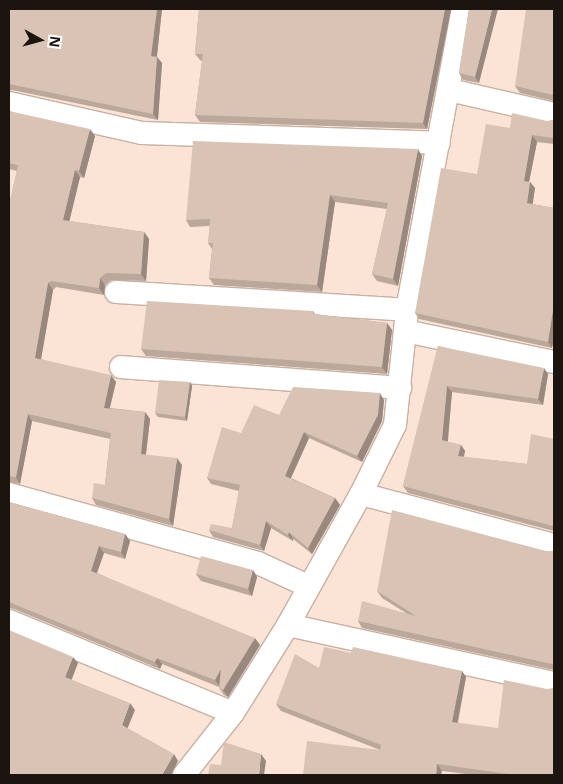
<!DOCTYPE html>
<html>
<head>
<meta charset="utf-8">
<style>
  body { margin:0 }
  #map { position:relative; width:563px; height:784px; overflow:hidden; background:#fbe4d5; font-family:"Noto Sans",sans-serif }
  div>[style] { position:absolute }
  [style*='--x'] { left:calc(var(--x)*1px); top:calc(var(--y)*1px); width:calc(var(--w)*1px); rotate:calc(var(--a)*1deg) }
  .roads { filter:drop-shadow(1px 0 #c7b1a3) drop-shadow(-1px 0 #c7b1a3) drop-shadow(0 1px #c7b1a3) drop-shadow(0 -1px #c7b1a3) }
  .street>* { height:22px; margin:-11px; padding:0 11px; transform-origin:11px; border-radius:11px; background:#fff }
  .wall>* { inset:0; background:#bba89b }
  .shaded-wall>* { inset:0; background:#98887e }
  .building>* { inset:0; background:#d9c3b4 }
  span { translate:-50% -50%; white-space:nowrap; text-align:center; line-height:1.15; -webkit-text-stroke:4px #fff; paint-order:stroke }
  .frame { position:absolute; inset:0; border:10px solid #1b140f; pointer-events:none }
  .north { position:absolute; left:15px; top:15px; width:50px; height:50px; -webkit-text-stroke:4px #fff; paint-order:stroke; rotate:97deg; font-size:14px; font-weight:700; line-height:20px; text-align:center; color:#1b140f }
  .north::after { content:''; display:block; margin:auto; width:18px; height:22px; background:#1b140f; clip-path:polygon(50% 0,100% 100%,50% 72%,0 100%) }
</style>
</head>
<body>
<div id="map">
  <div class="roads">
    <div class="street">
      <i style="--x:449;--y:90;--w:108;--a:12.9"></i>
      <i style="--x:9;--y:103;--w:136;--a:12.7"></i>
      <i style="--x:142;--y:133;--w:297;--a:1.9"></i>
      <i style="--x:116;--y:292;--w:292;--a:3.5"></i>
      <i style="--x:405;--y:331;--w:152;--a:11.8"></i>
      <i style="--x:121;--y:367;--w:280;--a:4.3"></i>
      <i style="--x:9;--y:494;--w:258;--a:15.5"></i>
      <i style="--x:258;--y:563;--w:55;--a:24.7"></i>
      <i style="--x:361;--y:494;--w:200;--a:14.8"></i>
      <i style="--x:9;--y:621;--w:242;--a:22.3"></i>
      <i style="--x:288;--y:625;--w:272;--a:12.3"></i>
      <i style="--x:184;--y:775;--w:79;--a:-51.7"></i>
      <i style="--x:233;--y:713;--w:104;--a:-58"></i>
      <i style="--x:288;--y:625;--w:150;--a:-60.9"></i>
      <i style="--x:361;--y:494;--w:77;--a:-63.8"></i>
      <i style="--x:395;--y:425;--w:116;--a:-84"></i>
      <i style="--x:407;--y:310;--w:306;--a:-79.5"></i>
    </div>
  </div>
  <div class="wall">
    <i style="clip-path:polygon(9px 9px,162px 9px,157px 57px,162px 63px,158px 120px,12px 90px,9px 91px)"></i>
    <i style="clip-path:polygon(199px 9px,451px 9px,427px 129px,200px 122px,195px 115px,202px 61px,200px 60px,195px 54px)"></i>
    <i style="clip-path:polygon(469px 9px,479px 83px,463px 80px,459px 73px)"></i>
    <i style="clip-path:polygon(554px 9px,554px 101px,520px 93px,515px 86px)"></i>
    <i style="clip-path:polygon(9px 111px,95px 136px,84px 178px,80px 177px,69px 221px,144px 232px,149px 239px,146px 281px,111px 280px,105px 285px,104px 295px,56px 287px,53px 290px,41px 359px,116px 382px,110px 408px,145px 412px,150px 419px,146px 455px,182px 465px,173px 526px,96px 505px,92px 498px,105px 485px,110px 439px,32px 421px,20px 484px,9px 482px,9px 205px,17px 171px,9px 169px)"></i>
    <i style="clip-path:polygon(554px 120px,554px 144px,537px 142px,529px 182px,530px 182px,535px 188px,532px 204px,554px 208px,554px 337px,552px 348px,419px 319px,415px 313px,477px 174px,510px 128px)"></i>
    <i style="clip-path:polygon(422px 156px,398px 286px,377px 281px,372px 274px,387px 209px,335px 202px,322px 292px,214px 285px,209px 278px,212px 249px,208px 243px,210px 226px,190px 227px,186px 220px)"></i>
    <i style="clip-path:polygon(313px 311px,315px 314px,387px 323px,392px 330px,387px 374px,146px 356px,141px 349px)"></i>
    <i style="clip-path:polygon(438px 346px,548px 374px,543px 405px,452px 392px,448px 442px,461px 445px,465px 451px,464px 457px,527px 464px,554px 439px,554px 531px,408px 493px,403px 486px)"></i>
    <i style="clip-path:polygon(190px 382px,192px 386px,187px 421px,158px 417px,155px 413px)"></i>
    <i style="clip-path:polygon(384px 400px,382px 421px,362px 462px,309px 438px,291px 478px,335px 498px,340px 505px,312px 554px,293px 539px,293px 541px,271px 528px,264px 551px,213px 537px,209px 530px,232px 528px,239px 491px,211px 484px,207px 478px,279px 415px)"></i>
    <i style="clip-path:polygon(9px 502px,125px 534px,130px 541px,125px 559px,104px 553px,97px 573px,260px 645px,228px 697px,224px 695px,219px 688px,219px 687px,162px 664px,160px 669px,14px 609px,9px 608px)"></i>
    <i style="clip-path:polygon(554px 550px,554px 670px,362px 628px,358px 621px,406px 613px,382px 598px,377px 591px,546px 551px,553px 551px)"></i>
    <i style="clip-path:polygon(253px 570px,257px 577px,252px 596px,201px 581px,196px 574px)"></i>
    <i style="clip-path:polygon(351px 653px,462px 671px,466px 677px,458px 723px,554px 775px,474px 775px,442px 771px,380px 750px,281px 711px,276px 704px,319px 668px)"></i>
  </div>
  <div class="shaded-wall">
    <i style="clip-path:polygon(157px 9px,162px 9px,156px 63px,151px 56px)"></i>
    <i style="clip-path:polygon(445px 9px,451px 9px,427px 129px,423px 123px)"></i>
    <i style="clip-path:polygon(492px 9px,498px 9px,479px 83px,475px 77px)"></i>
    <i style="clip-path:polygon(157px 57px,162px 63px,158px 120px,153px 114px)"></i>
    <i style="clip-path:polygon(90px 129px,95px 136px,84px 178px,79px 171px)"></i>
    <i style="clip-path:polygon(532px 135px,537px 142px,528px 187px,524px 181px)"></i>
    <i style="clip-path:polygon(418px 149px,422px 156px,398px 286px,393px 279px)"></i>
    <i style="clip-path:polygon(75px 170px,80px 177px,68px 227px,63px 220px)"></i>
    <i style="clip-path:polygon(530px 182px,535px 188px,532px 209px,527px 203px)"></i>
    <i style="clip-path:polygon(330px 195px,335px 202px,322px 292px,317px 285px)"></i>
    <i style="clip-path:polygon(144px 232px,149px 239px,146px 281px,141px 274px)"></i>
    <i style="clip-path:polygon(100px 278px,105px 285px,104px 295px,99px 288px)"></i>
    <i style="clip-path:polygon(48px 283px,53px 290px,40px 365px,35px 358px)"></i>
    <i style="clip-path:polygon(554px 304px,554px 337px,552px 348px,548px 342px)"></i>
    <i style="clip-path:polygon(387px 323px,392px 330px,387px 374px,382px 367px)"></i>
    <i style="clip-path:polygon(544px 368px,548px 374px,543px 405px,538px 399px)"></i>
    <i style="clip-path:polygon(111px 375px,116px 382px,108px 414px,104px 408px)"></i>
    <i style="clip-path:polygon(190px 382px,192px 386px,187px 421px,185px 417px)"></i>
    <i style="clip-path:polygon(447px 386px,452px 392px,447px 447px,442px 440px)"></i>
    <i style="clip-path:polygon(380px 393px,384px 400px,382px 421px,362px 462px,357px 456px)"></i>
    <i style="clip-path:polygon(145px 412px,150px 419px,145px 461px,141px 454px)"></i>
    <i style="clip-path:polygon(28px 414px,32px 421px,20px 484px,16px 477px)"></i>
    <i style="clip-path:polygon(304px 432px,309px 438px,289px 482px,285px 476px)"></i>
    <i style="clip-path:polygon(461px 445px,465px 451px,462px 463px,458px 456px)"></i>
    <i style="clip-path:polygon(177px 458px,182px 465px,173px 526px,169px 519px)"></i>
    <i style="clip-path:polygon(335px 498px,340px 505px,312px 554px,308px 548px)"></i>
    <i style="clip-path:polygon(266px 521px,271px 528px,264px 551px,260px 545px)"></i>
    <i style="clip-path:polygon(289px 532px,293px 539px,293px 541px,288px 535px)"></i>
    <i style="clip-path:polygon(125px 534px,130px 541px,125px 559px,121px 552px)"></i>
    <i style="clip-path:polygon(99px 546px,104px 553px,95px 578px,91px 571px)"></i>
    <i style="clip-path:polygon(253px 570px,257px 577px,252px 596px,248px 589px)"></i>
    <i style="clip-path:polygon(255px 638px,260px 645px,228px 697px,223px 690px)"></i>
    <i style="clip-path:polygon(73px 657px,78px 663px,70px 684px,65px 677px)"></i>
    <i style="clip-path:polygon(157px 658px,162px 664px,160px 669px,155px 662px)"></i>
    <i style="clip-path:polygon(221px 669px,220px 687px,215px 680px)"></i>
    <i style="clip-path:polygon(462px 671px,466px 677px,456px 729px,452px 722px)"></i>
    <i style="clip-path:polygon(130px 703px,135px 710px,126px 732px,122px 725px)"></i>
    <i style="clip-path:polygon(174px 754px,178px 761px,171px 775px,162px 775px)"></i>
    <i style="clip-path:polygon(261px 754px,266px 761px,264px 775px,259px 775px)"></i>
    <i style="clip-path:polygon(437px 764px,442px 771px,441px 775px,436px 775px)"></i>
  </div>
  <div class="building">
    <i style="clip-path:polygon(9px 9px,157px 9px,151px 56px,157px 57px,153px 114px,9px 84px)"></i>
    <i style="clip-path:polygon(199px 9px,445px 9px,423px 123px,195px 115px,203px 54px,195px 54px)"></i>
    <i style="clip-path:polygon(469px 9px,492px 9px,475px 77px,459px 73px)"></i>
    <i style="clip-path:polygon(526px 9px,554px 9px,554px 96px,553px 95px,515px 86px)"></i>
    <i style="clip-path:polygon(9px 111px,90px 129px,79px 171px,75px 170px,63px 220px,144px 232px,141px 274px,106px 273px,100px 278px,99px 288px,51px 281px,48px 283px,35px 358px,111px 375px,104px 408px,145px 412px,141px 454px,177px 458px,169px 519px,92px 498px,94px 483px,105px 485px,111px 433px,28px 414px,16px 477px,9px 476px,9px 258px,10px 251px,9px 251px,9px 205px,18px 165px,9px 163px)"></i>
    <i style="clip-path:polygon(512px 113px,547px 121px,554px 120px,554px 138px,532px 135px,524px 181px,530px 182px,527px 203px,554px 208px,554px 304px,548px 342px,415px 313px,441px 168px,477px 174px,486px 124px,510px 128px)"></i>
    <i style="clip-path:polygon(193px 141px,418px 149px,393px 279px,372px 274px,388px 203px,330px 195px,317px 285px,209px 278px,213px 243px,208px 243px,210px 219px,186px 220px)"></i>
    <i style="clip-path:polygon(147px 301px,313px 311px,313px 314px,387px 323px,382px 367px,141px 349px)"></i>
    <i style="clip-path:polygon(438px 346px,544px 368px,538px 399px,447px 386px,442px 440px,461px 445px,458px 456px,527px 464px,531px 434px,554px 439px,554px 527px,553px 526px,403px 486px)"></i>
    <i style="clip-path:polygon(159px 380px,190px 382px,185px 417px,155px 413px)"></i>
    <i style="clip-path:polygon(293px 387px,380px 393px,378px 415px,357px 456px,304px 432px,285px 476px,335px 498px,308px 548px,289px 532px,288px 535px,266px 521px,260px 545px,209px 530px,211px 524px,232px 528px,240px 485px,207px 478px,222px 427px,241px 433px,254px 405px,279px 415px)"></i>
    <i style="clip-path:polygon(9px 502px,125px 534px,121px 552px,99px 546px,91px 571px,255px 638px,223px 690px,219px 688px,221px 669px,215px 680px,157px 658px,155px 662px,9px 602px)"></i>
    <i style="clip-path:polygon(392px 510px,546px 551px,553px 551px,554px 550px,554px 665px,552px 664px,358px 621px,362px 601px,416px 616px,377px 591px)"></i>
    <i style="clip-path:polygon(201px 556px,253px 570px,248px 589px,196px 574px)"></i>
    <i style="clip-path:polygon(9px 630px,73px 657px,65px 677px,130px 703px,122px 725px,174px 754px,162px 775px,9px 775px)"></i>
    <i style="clip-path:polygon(324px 647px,351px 653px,353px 647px,462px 671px,452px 722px,498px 728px,504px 680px,547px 689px,554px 688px,554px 775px,515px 775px,437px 764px,436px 775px,303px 775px,307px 741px,380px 750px,381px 745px,276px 704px,295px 654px,319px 668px)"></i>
    <i style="clip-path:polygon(224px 742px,261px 754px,259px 775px,208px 775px,210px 764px,221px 765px)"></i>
  </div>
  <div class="frame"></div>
  <div class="north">N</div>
</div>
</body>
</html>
